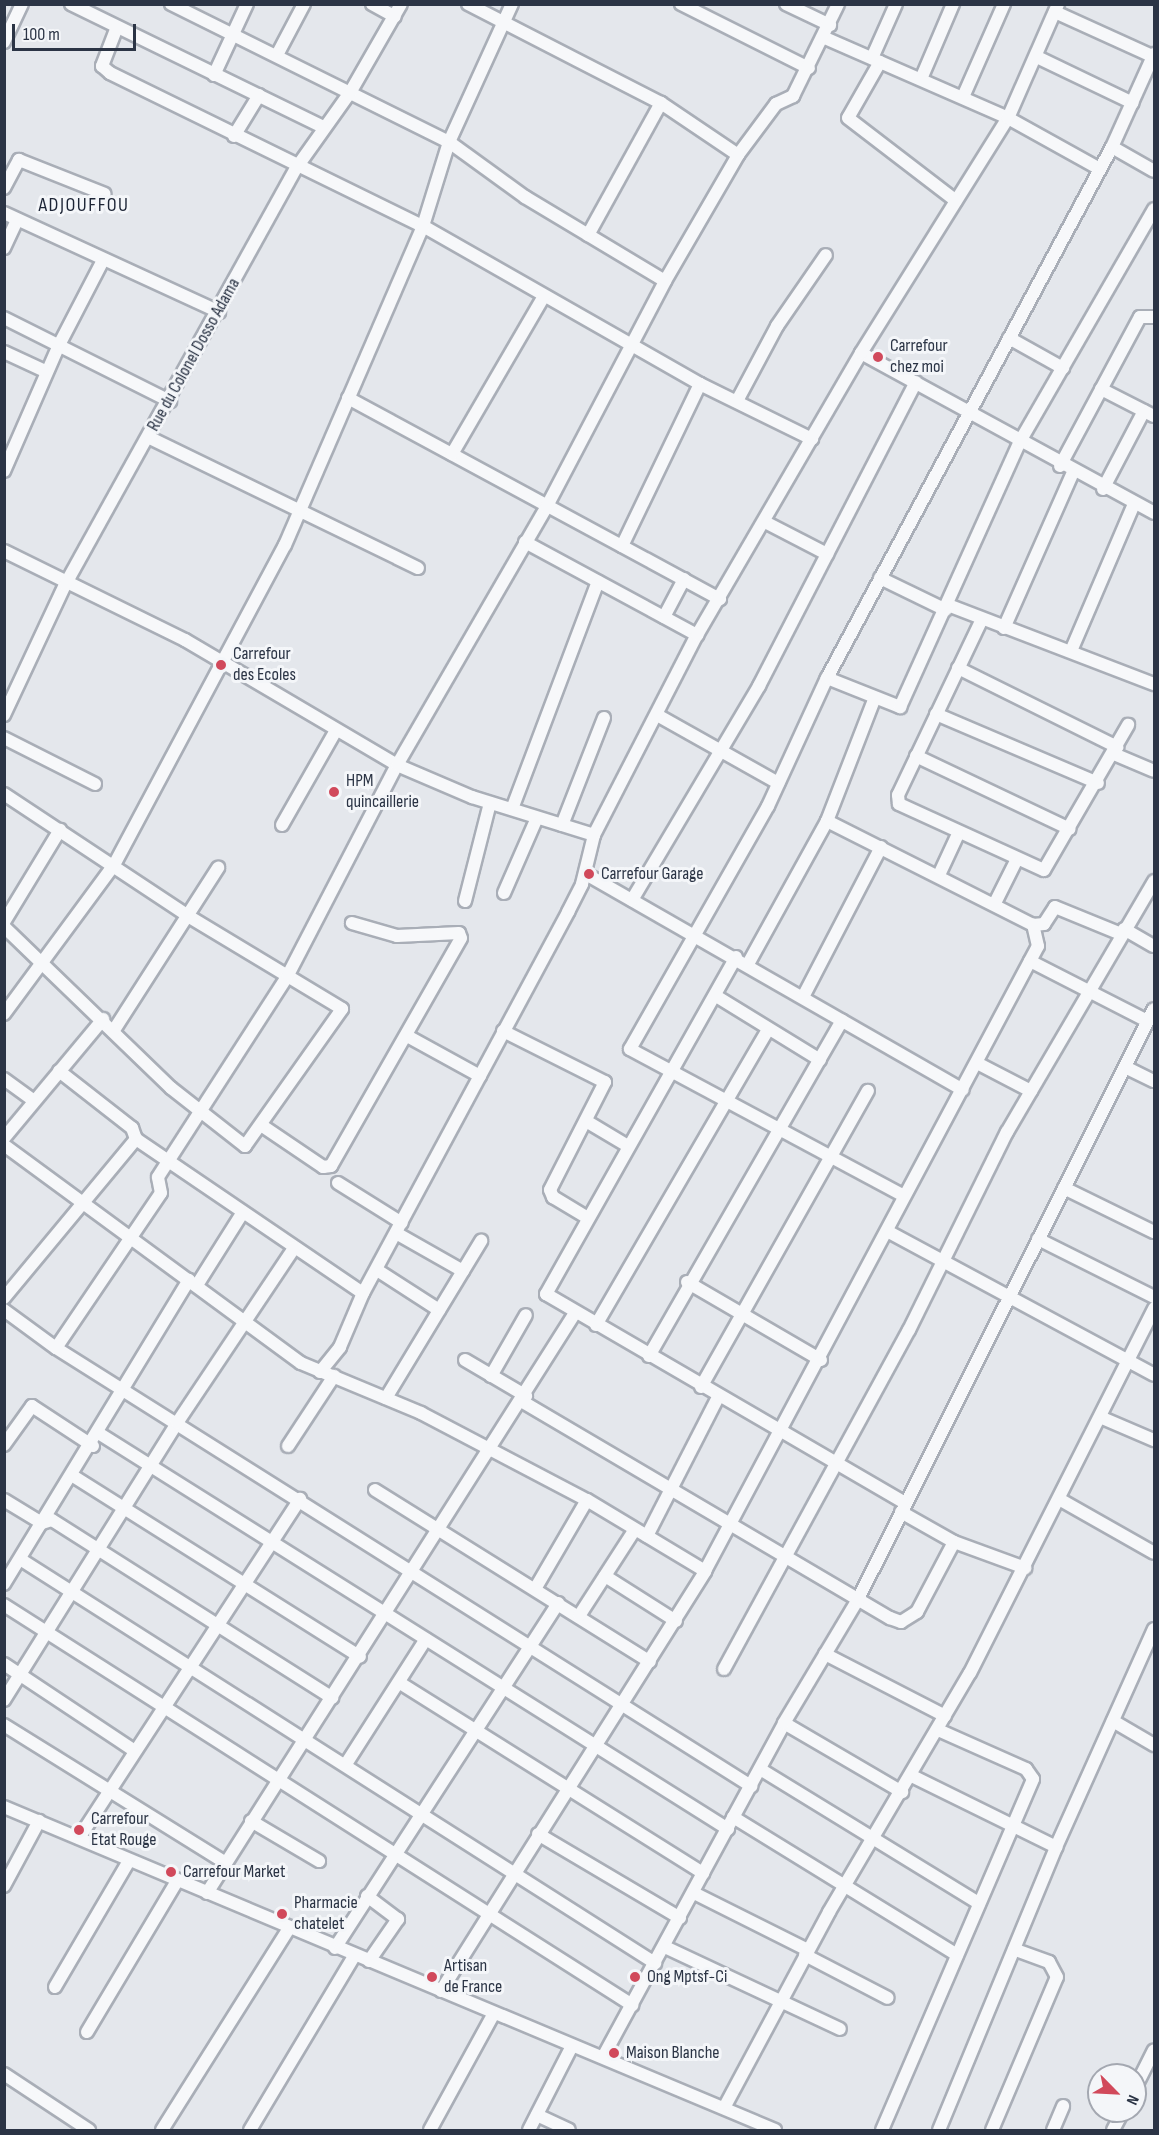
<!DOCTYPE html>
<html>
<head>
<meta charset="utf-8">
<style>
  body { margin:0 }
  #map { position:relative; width:1159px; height:2135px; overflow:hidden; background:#e4e7ec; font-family:"Sofia Sans Condensed",sans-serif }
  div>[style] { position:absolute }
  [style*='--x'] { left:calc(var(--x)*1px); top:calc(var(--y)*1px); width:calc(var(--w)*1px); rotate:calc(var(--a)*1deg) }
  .roads { filter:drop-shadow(2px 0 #a9aeb7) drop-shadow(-2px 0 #a9aeb7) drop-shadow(0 2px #a9aeb7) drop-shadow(0 -2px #a9aeb7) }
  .minor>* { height:12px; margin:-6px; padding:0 6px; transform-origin:6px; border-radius:6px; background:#f7f8fa }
  .dots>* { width:16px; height:16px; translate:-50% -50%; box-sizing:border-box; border:3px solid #f4f6f9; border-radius:50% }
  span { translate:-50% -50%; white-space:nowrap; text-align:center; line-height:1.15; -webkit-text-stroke:6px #f4f6f9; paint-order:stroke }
  .poi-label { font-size:18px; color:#2b3445 }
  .left { translate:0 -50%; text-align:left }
  .street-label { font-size:18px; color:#2b3445 }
  .neighbourhood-label { font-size:20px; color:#1d2536; letter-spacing:1.5px }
  .frame { position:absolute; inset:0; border:6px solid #2b3445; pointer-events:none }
  .north { position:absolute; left:1087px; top:2063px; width:60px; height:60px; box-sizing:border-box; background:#f4f6f9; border:2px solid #a4a8b1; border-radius:50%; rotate:114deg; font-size:16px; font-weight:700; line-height:24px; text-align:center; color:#2b3445 }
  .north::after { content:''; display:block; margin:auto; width:21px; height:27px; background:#d1495b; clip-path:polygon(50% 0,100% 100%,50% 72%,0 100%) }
  .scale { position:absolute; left:12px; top:24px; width:124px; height:27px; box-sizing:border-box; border:3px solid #2b3445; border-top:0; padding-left:8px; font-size:18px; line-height:21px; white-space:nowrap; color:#2b3445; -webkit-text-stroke:4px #f4f6f9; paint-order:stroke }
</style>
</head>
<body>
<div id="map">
  <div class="roads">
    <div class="minor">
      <i style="--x:71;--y:4;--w:280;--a:26"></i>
      <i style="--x:171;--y:4;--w:310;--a:26.4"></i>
      <i style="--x:449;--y:142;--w:94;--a:35.9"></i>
      <i style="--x:525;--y:197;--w:163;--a:31"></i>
      <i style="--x:372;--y:4;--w:26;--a:29"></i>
      <i style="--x:468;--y:4;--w:217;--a:27.2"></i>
      <i style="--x:661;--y:103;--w:93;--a:34"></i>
      <i style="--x:681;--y:4;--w:143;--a:26.6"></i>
      <i style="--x:786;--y:4;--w:49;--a:25.5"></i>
      <i style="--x:1055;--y:12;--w:109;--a:24.4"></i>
      <i style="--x:117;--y:27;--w:42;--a:111"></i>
      <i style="--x:102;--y:66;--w:11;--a:41"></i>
      <i style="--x:110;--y:73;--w:348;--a:26.1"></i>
      <i style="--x:423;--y:226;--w:319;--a:29.7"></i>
      <i style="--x:700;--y:384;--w:125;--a:26.2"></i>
      <i style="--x:825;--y:38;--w:200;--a:23.6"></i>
      <i style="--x:1008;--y:118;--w:105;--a:29"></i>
      <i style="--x:4;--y:42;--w:42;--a:-64.7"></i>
      <i style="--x:277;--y:55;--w:58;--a:-62.1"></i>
      <i style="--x:1037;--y:57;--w:106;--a:25.6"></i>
      <i style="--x:872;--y:58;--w:59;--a:-66"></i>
      <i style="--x:880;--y:62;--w:64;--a:119.7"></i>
      <i style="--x:848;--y:118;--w:136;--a:37.5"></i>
      <i style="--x:214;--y:75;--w:78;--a:-65.1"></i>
      <i style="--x:921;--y:79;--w:82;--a:-66.9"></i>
      <i style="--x:963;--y:97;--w:102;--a:-66.2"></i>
      <i style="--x:234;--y:136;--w:48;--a:-58.6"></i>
      <i style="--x:1112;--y:147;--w:48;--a:29.7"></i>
      <i style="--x:4;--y:188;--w:32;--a:-62"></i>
      <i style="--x:19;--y:160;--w:92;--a:21.6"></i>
      <i style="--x:4;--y:213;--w:237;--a:24.7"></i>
      <i style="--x:588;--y:235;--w:151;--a:-61.1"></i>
      <i style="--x:4;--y:248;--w:31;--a:-65"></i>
      <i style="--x:4;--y:318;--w:186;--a:26.6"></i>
      <i style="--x:1009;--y:338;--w:62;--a:29.1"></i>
      <i style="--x:4;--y:352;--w:47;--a:24.9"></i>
      <i style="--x:861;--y:353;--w:334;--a:28.6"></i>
      <i style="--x:1101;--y:389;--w:59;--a:27"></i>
      <i style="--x:348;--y:398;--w:423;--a:28.4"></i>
      <i style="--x:737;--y:401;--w:85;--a:-61.9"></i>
      <i style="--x:777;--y:326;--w:86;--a:-55.4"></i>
      <i style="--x:148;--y:437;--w:300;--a:25.9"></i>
      <i style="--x:452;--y:454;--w:183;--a:-59.8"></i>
      <i style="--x:1060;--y:466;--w:169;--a:-61.8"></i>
      <i style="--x:1140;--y:317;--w:14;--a:0"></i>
      <i style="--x:4;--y:471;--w:137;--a:-66.4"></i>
      <i style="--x:59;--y:345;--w:93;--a:-62.6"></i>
      <i style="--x:1103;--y:489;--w:88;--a:-62.3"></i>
      <i style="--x:765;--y:522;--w:70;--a:27.3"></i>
      <i style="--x:525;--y:542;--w:196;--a:28.4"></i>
      <i style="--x:622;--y:546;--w:180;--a:-64.3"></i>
      <i style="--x:4;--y:551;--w:202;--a:26.2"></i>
      <i style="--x:185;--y:640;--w:246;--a:30.5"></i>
      <i style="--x:397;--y:765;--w:82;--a:23.1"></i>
      <i style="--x:472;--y:797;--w:128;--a:17.3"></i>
      <i style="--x:880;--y:578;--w:73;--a:25.9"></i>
      <i style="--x:948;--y:605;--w:221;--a:21"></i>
      <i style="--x:664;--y:617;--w:43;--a:-62.2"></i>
      <i style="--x:982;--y:619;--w:195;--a:115.5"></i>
      <i style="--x:898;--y:795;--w:9;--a:84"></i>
      <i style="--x:899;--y:804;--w:159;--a:24.5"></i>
      <i style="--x:1044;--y:870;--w:168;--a:-59.9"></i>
      <i style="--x:1004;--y:628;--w:171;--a:-66.1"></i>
      <i style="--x:1071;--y:651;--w:160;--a:-66.8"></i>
      <i style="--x:958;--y:668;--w:178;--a:26.4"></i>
      <i style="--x:827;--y:678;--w:79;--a:21.7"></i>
      <i style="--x:900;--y:707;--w:290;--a:-65.7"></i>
      <i style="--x:1019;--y:443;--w:270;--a:-60"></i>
      <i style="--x:936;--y:714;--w:176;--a:23.1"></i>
      <i style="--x:4;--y:715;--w:144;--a:-64.9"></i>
      <i style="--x:65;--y:585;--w:478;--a:-61"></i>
      <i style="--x:297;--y:167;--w:93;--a:-54.6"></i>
      <i style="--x:351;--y:91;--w:100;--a:-60.1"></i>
      <i style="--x:657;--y:715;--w:139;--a:29.3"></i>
      <i style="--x:4;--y:738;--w:102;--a:26.8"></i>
      <i style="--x:1114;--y:754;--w:43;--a:23"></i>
      <i style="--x:916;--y:756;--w:170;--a:25.4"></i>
      <i style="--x:4;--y:794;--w:221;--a:33.5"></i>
      <i style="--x:188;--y:916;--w:180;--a:31.1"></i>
      <i style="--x:342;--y:1009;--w:168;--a:125.3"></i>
      <i style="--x:245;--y:1146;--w:94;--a:-141.9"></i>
      <i style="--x:171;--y:1088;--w:232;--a:-136"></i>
      <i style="--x:512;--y:809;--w:243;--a:-69.3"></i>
      <i style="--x:282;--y:825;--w:107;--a:-60.3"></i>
      <i style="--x:562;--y:825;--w:115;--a:-68.6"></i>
      <i style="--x:586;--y:874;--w:434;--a:29.8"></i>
      <i style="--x:939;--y:875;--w:47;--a:-65.1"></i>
      <i style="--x:504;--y:893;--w:82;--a:-66.3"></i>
      <i style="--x:632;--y:900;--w:249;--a:-59.3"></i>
      <i style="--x:759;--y:686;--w:342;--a:-62.7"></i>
      <i style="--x:465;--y:901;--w:101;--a:-75.7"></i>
      <i style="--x:995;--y:903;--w:49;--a:-63.4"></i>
      <i style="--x:4;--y:922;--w:108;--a:-58.7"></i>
      <i style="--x:1033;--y:925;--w:11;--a:-5"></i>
      <i style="--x:1044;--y:924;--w:20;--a:-57"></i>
      <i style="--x:1055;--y:907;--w:71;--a:22.2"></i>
      <i style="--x:1124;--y:929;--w:34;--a:30"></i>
      <i style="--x:736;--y:957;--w:387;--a:119.4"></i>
      <i style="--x:546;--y:1294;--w:415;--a:30.2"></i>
      <i style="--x:1030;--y:961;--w:131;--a:27.1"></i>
      <i style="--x:748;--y:964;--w:163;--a:-61.1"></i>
      <i style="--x:827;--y:821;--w:130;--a:-68.8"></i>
      <i style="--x:716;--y:996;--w:122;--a:31.6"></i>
      <i style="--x:803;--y:997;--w:169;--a:-62.5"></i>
      <i style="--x:4;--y:1014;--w:185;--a:-53.6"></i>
      <i style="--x:114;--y:865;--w:363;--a:-61.9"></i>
      <i style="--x:285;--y:545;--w:348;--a:-66.6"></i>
      <i style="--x:423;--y:226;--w:88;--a:-72.8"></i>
      <i style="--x:449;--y:142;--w:152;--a:-65.5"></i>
      <i style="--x:114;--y:1030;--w:193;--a:-57.3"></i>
      <i style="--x:503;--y:1031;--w:114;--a:26.6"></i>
      <i style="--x:605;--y:1082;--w:121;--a:117"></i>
      <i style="--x:550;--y:1190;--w:8;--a:67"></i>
      <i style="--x:553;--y:1197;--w:39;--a:31"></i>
      <i style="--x:409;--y:1037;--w:81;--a:28.8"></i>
      <i style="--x:977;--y:1063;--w:61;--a:27.4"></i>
      <i style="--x:1125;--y:1067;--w:32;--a:26"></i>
      <i style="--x:59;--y:1071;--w:93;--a:38"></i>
      <i style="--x:132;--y:1128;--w:12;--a:70"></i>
      <i style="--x:4;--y:1079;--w:37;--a:36"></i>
      <i style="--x:586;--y:1121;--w:49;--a:30.8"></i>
      <i style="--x:261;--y:1125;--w:75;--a:34.1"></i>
      <i style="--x:323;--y:1167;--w:8;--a:-7"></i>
      <i style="--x:331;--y:1166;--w:262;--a:-60.3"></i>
      <i style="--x:461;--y:938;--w:5;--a:-112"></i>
      <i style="--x:459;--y:933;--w:62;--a:177.2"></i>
      <i style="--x:397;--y:936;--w:47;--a:-163.9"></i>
      <i style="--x:4;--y:1138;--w:155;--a:-50.2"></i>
      <i style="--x:4;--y:1145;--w:368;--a:36.3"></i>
      <i style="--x:301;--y:1363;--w:130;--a:22.6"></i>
      <i style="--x:421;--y:1413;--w:187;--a:27.7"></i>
      <i style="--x:587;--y:1500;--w:138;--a:31"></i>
      <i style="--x:338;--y:1183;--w:75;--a:32"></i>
      <i style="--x:1064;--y:1188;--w:100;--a:26.1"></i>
      <i style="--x:904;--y:1196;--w:311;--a:-151.8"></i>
      <i style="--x:630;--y:1049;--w:279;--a:-60.4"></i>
      <i style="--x:768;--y:806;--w:141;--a:-65.3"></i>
      <i style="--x:827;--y:678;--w:603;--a:-61.78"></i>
      <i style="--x:1112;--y:147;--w:102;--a:-65.7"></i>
      <i style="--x:887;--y:1231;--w:303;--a:28.3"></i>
      <i style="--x:396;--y:1233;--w:77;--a:29.6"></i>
      <i style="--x:1038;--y:1239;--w:130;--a:26.6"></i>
      <i style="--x:377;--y:1270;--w:74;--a:32.8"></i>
      <i style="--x:687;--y:1282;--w:155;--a:30.2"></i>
      <i style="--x:197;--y:1285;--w:86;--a:-57.8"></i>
      <i style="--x:4;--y:1298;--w:207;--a:-50.3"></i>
      <i style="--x:136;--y:1139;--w:274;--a:34.2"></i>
      <i style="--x:4;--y:1310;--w:64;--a:36.2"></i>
      <i style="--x:56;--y:1348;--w:822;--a:32.22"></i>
      <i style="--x:596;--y:1325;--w:340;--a:-59.8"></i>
      <i style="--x:56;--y:1348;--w:187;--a:-55.9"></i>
      <i style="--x:161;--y:1193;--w:16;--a:-101"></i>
      <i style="--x:158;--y:1177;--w:240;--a:-57.2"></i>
      <i style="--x:288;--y:975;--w:237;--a:-62.6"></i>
      <i style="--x:397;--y:765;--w:297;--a:-59.9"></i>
      <i style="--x:546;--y:508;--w:256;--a:-62.3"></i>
      <i style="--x:665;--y:281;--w:146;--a:-59.9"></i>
      <i style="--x:738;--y:155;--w:64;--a:-53.3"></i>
      <i style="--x:776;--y:104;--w:19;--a:-25"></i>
      <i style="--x:793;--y:96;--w:102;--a:-63.9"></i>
      <i style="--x:649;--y:1356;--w:387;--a:-60.1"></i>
      <i style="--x:465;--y:1360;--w:71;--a:30.5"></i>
      <i style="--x:320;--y:1372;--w:32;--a:-51"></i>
      <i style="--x:340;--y:1347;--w:59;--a:-66.9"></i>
      <i style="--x:363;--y:1293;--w:433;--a:-61.7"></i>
      <i style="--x:568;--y:912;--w:31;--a:-63"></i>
      <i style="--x:582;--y:884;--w:50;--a:-76.2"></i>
      <i style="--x:594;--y:835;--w:225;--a:-62.8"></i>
      <i style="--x:697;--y:635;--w:326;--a:-59.8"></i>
      <i style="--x:861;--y:353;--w:277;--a:-58"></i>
      <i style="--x:1008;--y:118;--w:124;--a:-66.3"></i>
      <i style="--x:491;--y:1376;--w:70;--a:-60.2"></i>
      <i style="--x:701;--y:1387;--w:340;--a:-60.6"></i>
      <i style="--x:386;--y:1398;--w:184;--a:-58.8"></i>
      <i style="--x:523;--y:1402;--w:426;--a:30.5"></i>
      <i style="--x:890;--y:1618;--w:12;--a:20"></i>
      <i style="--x:901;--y:1622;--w:19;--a:-32"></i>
      <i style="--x:917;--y:1612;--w:79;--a:-62.1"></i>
      <i style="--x:1100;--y:1417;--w:59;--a:23.1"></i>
      <i style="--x:100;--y:1434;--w:742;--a:32.17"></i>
      <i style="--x:4;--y:1445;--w:48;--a:-54.3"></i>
      <i style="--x:32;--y:1406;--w:73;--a:33.3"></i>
      <i style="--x:288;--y:1446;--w:84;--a:-56.7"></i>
      <i style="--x:73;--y:1476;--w:339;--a:32.2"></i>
      <i style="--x:375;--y:1490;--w:324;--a:32"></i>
      <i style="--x:1059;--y:1499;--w:109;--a:29.6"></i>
      <i style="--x:4;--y:1500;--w:44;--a:31.2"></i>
      <i style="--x:42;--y:1523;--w:10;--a:-17"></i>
      <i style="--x:52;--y:1520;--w:332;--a:32.4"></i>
      <i style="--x:901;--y:1512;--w:61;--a:29.5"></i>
      <i style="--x:954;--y:1542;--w:76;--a:20.1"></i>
      <i style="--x:647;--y:1536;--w:156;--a:-62.9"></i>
      <i style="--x:20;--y:1559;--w:753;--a:32.47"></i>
      <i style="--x:605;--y:1576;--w:84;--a:32.4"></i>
      <i style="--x:4;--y:1584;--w:356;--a:-58.7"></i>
      <i style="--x:535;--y:1589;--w:103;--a:-59.7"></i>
      <i style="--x:4;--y:1605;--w:745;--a:32.49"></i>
      <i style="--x:579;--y:1616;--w:103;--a:-57.2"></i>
      <i style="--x:825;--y:1654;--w:135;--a:27.3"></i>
      <i style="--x:4;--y:1664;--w:157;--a:33.6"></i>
      <i style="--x:724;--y:1669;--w:386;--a:-61.4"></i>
      <i style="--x:909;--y:1330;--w:221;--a:-63.7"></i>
      <i style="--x:1007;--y:1132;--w:291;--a:-59.6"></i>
      <i style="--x:400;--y:1683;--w:358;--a:32.1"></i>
      <i style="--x:4;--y:1700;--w:327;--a:-58"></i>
      <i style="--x:177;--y:1423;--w:211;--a:-56.2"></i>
      <i style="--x:1113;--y:1721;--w:48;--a:30.3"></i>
      <i style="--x:784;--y:1723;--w:137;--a:30.3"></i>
      <i style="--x:4;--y:1725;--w:261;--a:31.9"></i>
      <i style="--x:346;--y:1764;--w:148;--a:-57.4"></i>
      <i style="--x:760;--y:1769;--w:257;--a:31.5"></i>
      <i style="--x:912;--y:1776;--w:161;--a:26.2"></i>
      <i style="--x:4;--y:1807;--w:836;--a:22.73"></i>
      <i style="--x:733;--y:1817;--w:263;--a:31.6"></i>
      <i style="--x:251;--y:1821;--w:79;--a:30.5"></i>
      <i style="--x:538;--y:1834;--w:165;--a:30.6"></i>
      <i style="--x:79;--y:1838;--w:405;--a:-56.9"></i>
      <i style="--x:4;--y:1886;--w:74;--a:-61.7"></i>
      <i style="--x:207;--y:1893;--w:687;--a:-57.61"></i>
      <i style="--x:694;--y:1893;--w:127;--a:26.6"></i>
      <i style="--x:367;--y:1896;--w:39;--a:37"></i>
      <i style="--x:398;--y:1919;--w:51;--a:124.6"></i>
      <i style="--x:665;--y:1947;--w:193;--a:25.1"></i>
      <i style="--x:335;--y:1948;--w:411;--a:-57.1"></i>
      <i style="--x:805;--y:1955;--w:93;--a:27.4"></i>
      <i style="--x:55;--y:1987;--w:146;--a:-59.6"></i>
      <i style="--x:441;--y:1991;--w:496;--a:-57.8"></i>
      <i style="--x:705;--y:1571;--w:708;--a:-61.95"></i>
      <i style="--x:1038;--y:946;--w:22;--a:-103"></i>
      <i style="--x:1033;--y:925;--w:231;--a:-153.2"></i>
      <i style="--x:87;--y:2032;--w:176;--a:-59.2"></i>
      <i style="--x:603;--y:2057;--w:380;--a:-61.5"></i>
      <i style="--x:784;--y:1723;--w:142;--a:-59.1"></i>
      <i style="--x:857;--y:1601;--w:662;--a:-63.36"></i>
      <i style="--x:4;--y:2074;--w:102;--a:33.4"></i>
      <i style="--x:1135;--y:2088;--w:42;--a:-63.4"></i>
      <i style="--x:724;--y:2108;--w:222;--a:-61.8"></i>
      <i style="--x:829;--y:1912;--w:277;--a:-59.5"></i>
      <i style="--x:970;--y:1673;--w:409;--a:-63.2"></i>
      <i style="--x:537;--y:2115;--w:35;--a:25"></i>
      <i style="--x:162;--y:2130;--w:239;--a:-57.8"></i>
      <i style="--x:250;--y:2130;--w:203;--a:-59.1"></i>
      <i style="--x:430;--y:2130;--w:133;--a:-61.3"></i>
      <i style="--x:529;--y:2130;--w:94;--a:-62.9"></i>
      <i style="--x:882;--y:2130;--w:382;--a:-66.7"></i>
      <i style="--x:1033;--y:1779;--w:12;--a:-125"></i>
      <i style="--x:1026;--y:1769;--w:96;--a:-156.1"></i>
      <i style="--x:939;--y:2130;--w:306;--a:-67.5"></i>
      <i style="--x:1056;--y:1847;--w:239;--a:-65.8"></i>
      <i style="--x:992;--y:2130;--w:166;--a:-67"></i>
      <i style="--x:1057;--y:1977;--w:17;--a:-118"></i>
      <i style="--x:1049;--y:1962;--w:37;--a:-160"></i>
      <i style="--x:1053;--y:2130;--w:26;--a:-67"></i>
      <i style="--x:1113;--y:2130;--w:21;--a:-62"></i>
    </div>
  </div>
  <div class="dots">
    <i style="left:878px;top:357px;background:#d1495b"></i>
    <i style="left:221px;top:665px;background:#d1495b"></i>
    <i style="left:334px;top:792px;background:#d1495b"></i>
    <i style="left:589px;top:874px;background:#d1495b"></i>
    <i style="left:79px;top:1830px;background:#d1495b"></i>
    <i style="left:171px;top:1872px;background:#d1495b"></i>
    <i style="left:282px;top:1914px;background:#d1495b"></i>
    <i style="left:432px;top:1977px;background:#d1495b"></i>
    <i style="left:635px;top:1977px;background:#d1495b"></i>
    <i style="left:614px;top:2053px;background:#d1495b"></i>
  </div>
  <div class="poi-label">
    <span class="left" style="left:890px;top:357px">Carrefour<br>chez moi</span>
    <span class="left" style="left:233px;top:665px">Carrefour<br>des Ecoles</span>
    <span class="left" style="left:346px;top:792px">HPM<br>quincaillerie</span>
    <span class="left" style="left:601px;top:874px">Carrefour Garage</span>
    <span class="left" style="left:91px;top:1830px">Carrefour<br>Etat Rouge</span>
    <span class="left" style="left:183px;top:1872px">Carrefour Market</span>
    <span class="left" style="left:294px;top:1914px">Pharmacie<br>chatelet</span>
    <span class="left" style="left:444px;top:1977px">Artisan<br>de France</span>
    <span class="left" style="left:647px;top:1977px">Ong Mptsf-Ci</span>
    <span class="left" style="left:626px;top:2053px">Maison Blanche</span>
  </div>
  <div class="street-label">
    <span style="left:194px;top:355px;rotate:-61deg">Rue du Colonel Dosso Adama</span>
  </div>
  <div class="neighbourhood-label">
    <span style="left:84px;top:205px">ADJOUFFOU</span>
  </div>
  <div class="frame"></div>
  <div class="north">N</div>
  <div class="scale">100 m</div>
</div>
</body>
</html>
